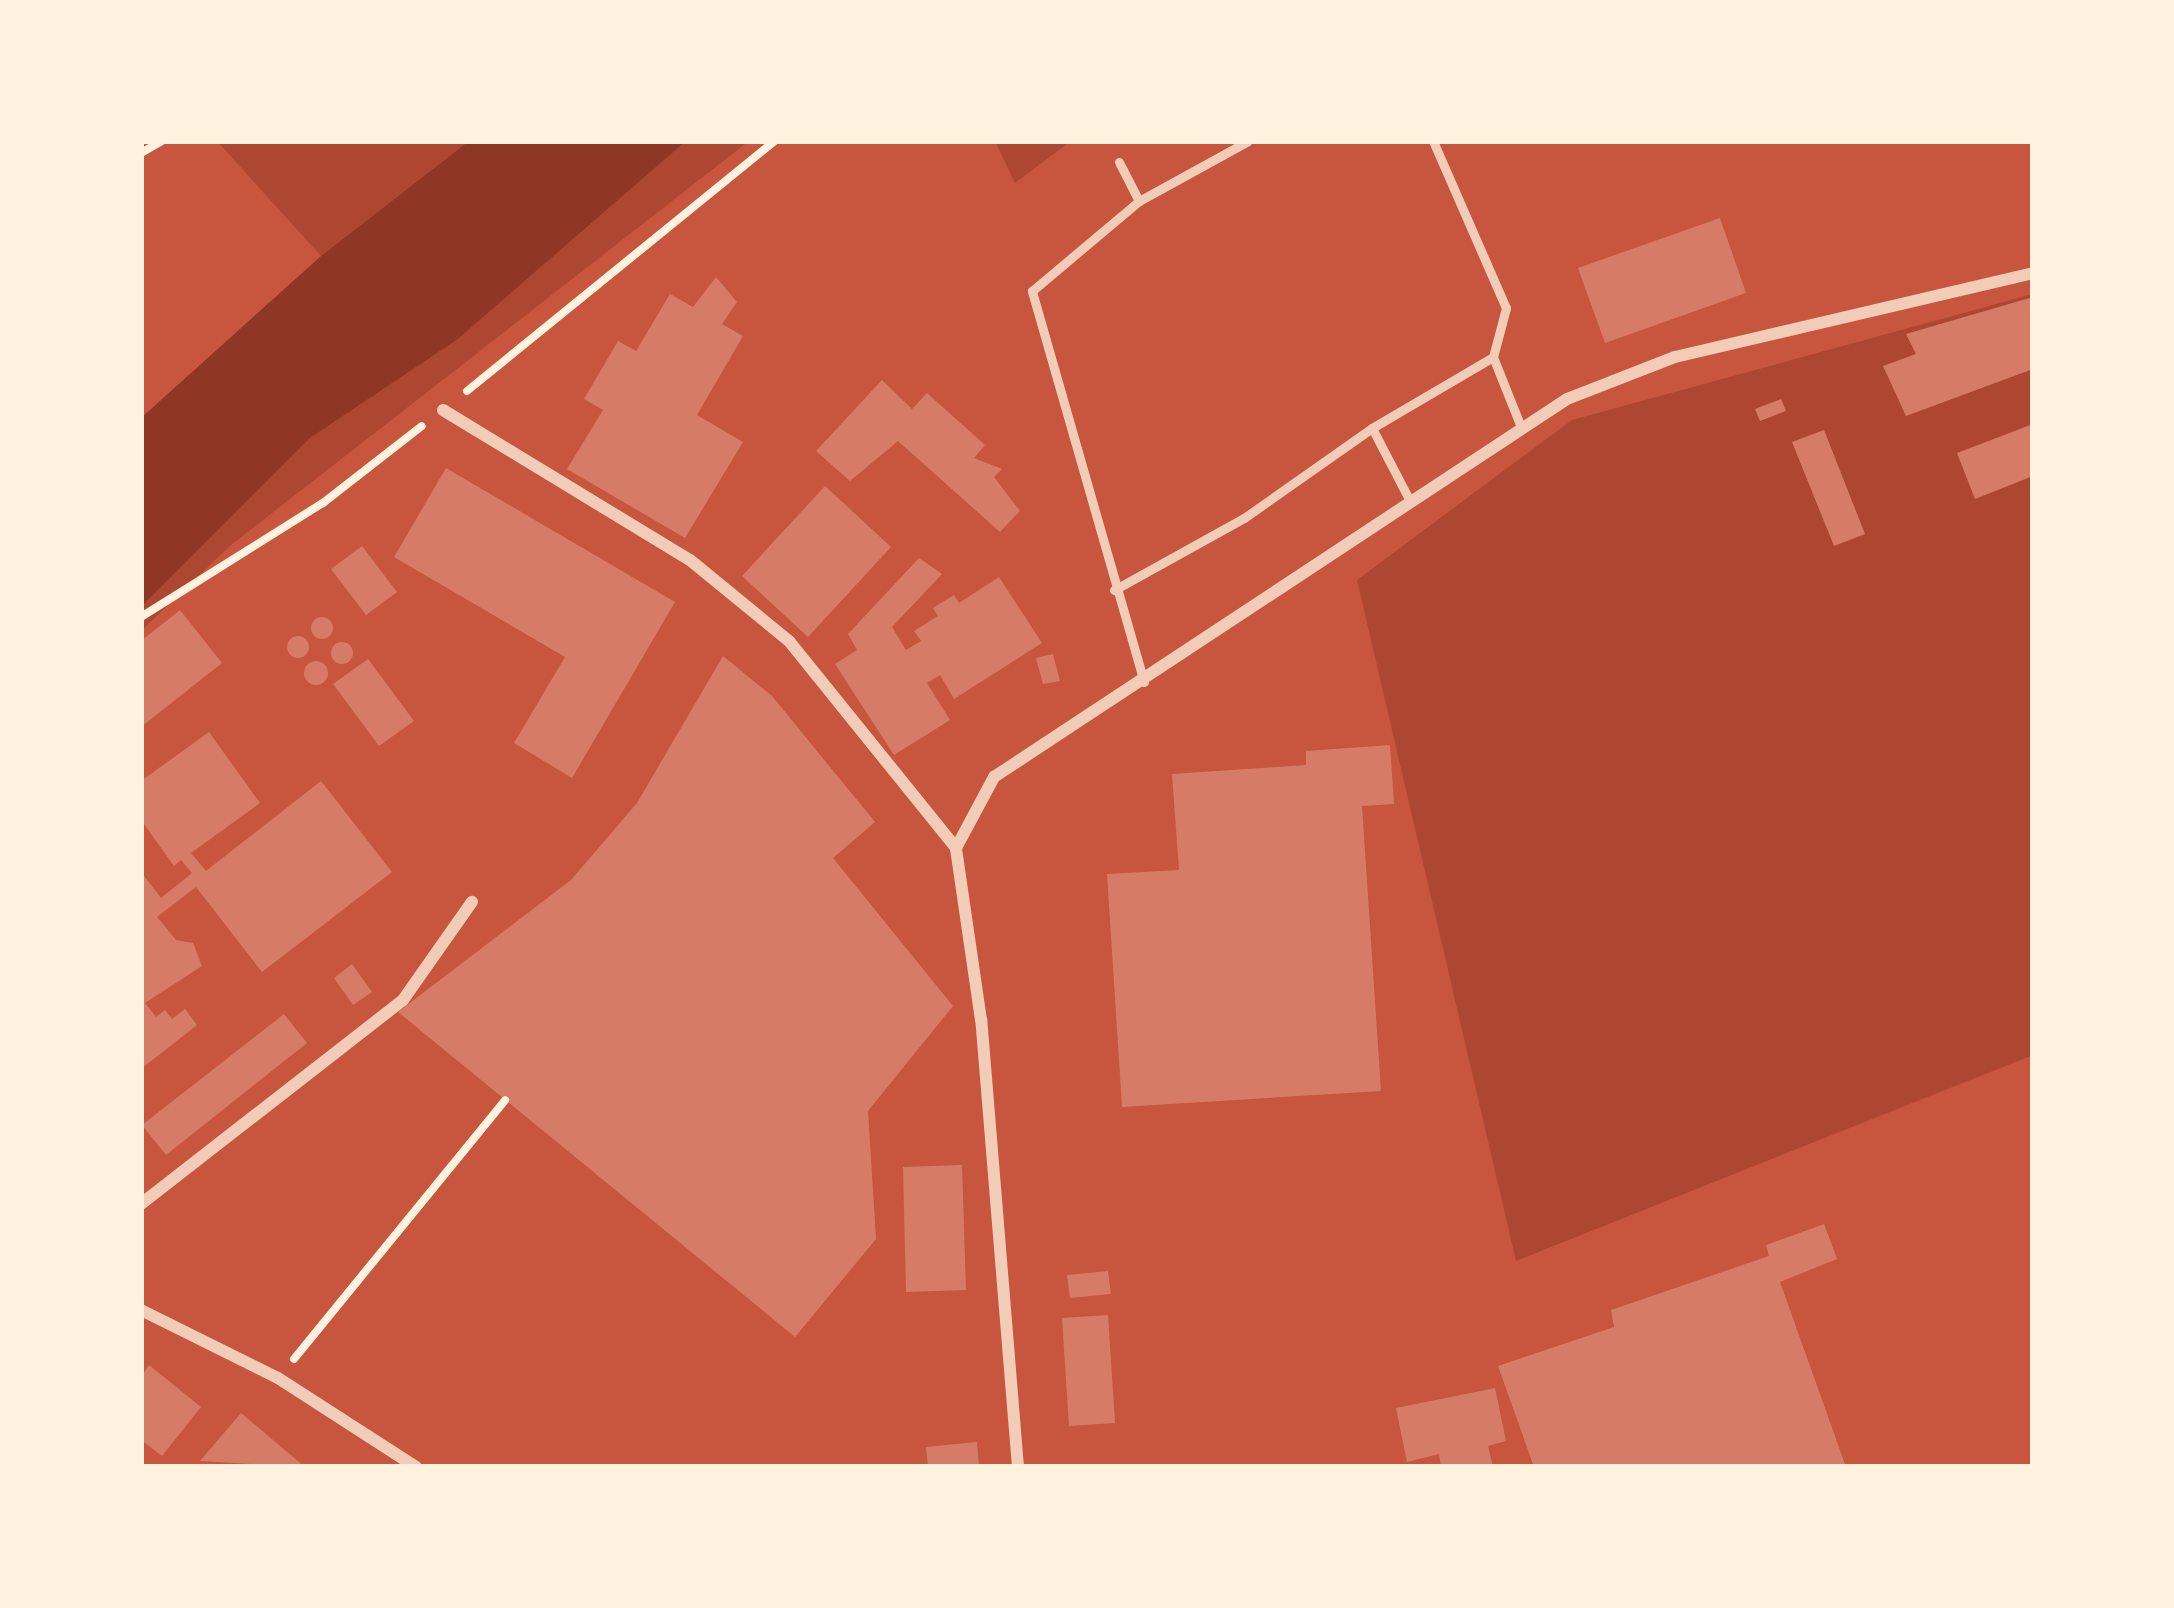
<!DOCTYPE html>
<html>
<head>
<meta charset="utf-8">
<style>
  body { margin:0 }
  #map { position:relative; width:2174px; height:1608px; overflow:hidden; background:#c8553d; font-family:"Space Grotesk",sans-serif }
  div>[style] { position:absolute }
  [style*='--x'] { left:calc(var(--x)*1px); top:calc(var(--y)*1px); width:calc(var(--w)*1px); rotate:calc(var(--a)*1deg) }
  .green>* { inset:0; background:#ae4732 }
  .water>* { inset:0; background:#8f3625 }
  .building>* { inset:0; background:#d67c66 }
  .round { border-radius:50% }
  .path>* { height:8px; margin:-4px; padding:0 4px; transform-origin:4px; border-radius:4px; background:#fff3e0 }
  .service>* { height:9px; margin:-4.5px; padding:0 4.5px; transform-origin:4.5px; border-radius:4.5px; background:#f1ccb7 }
  .minor>* { height:12px; margin:-6px; padding:0 6px; transform-origin:6px; border-radius:6px; background:#f1ccb7 }
  span { translate:-50% -50%; white-space:nowrap; text-align:center; line-height:1.15; -webkit-text-stroke:12px #fff3e0; paint-order:stroke }
  .frame { position:absolute; inset:0; border:144px solid #fff3e0; pointer-events:none }
</style>
</head>
<body>
<div id="map">
  <div class="green">
    <i style="clip-path:polygon(217px 141px,469px 141px,321px 256px)"></i>
    <i style="clip-path:polygon(686px 141px,749px 141px,231px 545px,141px 631px,141px 607px,310px 438px,458px 339px)"></i>
    <i style="clip-path:polygon(995px 141px,1071px 141px,1015px 183px)"></i>
    <i style="clip-path:polygon(2033px 294px,2033px 1055px,1516px 1261px,1357px 580px,1572px 420px)"></i>
  </div>
  <div class="water">
    <i style="clip-path:polygon(469px 141px,686px 141px,458px 339px,310px 438px,141px 607px,141px 418px,321px 256px)"></i>
  </div>
  <div class="building">
    <i style="clip-path:polygon(1720px 218px,1746px 293px,1605px 343px,1578px 268px)"></i>
    <i style="clip-path:polygon(716px 277px,737px 302px,722px 324px,743px 336px,697px 415px,743px 442px,685px 538px,567px 469px,603px 410px,584px 399px,618px 341px,636px 351px,670px 294px,693px 307px)"></i>
    <i style="clip-path:polygon(2033px 297px,2033px 369px,1906px 416px,1883px 366px,1916px 354px,1906px 334px)"></i>
    <i style="clip-path:polygon(882px 380px,912px 409px,927px 393px,985px 445px,974px 458px,1002px 469px,994px 477px,1020px 511px,1000px 532px,898px 441px,850px 481px,816px 451px)"></i>
    <i style="clip-path:polygon(1781px 399px,1786px 411px,1760px 421px,1755px 409px)"></i>
    <i style="clip-path:polygon(2033px 424px,2033px 476px,1975px 499px,1957px 453px)"></i>
    <i style="clip-path:polygon(1824px 430px,1865px 534px,1834px 546px,1792px 442px)"></i>
    <i style="clip-path:polygon(446px 468px,675px 602px,572px 778px,514px 743px,565px 657px,394px 557px)"></i>
    <i style="clip-path:polygon(825px 486px,891px 547px,808px 637px,742px 576px)"></i>
    <i style="clip-path:polygon(362px 546px,397px 592px,366px 615px,331px 569px)"></i>
    <i style="clip-path:polygon(919px 558px,942px 574px,892px 627px,906px 650px,921px 641px,914px 631px,938px 616px,933px 608px,954px 595px,959px 603px,999px 577px,1042px 643px,954px 699px,940px 675px,927px 683px,950px 720px,894px 755px,835px 664px,857px 650px,848px 634px)"></i>
    <i style="clip-path:polygon(180px 610px,222px 663px,141px 727px,141px 641px)"></i>
    <i class="round" style="left:311px;top:617px;width:22px;height:22px"></i>
    <i class="round" style="left:287px;top:636px;width:22px;height:22px"></i>
    <i class="round" style="left:331px;top:642px;width:22px;height:22px"></i>
    <i style="clip-path:polygon(1053px 654px,1060px 681px,1043px 684px,1036px 658px)"></i>
    <i style="clip-path:polygon(723px 656px,772px 696px,875px 822px,833px 858px,953px 1006px,868px 1111px,876px 1239px,795px 1337px,398px 1012px,571px 880px,637px 803px)"></i>
    <i style="clip-path:polygon(368px 659px,414px 721px,379px 746px,333px 684px)"></i>
    <i class="round" style="left:304px;top:661px;width:24px;height:24px"></i>
    <i style="clip-path:polygon(209px 732px,260px 803px,191px 853px,206px 871px,321px 781px,392px 872px,262px 972px,196px 887px,157px 917px,176px 940px,193px 943px,202px 966px,145px 1003px,156px 1017px,165px 1010px,172px 1019px,185px 1009px,197px 1025px,141px 1069px,141px 872px,161px 898px,192px 873px,181px 860px,174px 866px,141px 820px,141px 781px)"></i>
    <i style="clip-path:polygon(1390px 745px,1394px 804px,1362px 806px,1381px 1091px,1122px 1107px,1107px 874px,1179px 870px,1172px 774px,1306px 765px,1306px 751px)"></i>
    <i style="clip-path:polygon(352px 964px,372px 992px,353px 1005px,334px 978px)"></i>
    <i style="clip-path:polygon(284px 1014px,307px 1043px,166px 1155px,142px 1125px)"></i>
    <i style="clip-path:polygon(962px 1165px,966px 1290px,906px 1292px,903px 1167px)"></i>
    <i style="clip-path:polygon(1824px 1224px,1837px 1259px,1780px 1282px,1846px 1467px,1534px 1467px,1498px 1366px,1614px 1327px,1611px 1310px,1769px 1256px,1766px 1245px)"></i>
    <i style="clip-path:polygon(1108px 1271px,1111px 1294px,1070px 1298px,1067px 1275px)"></i>
    <i style="clip-path:polygon(1108px 1315px,1115px 1423px,1069px 1426px,1062px 1318px)"></i>
    <i style="clip-path:polygon(149px 1365px,201px 1407px,162px 1456px,141px 1440px,141px 1377px)"></i>
    <i style="clip-path:polygon(1495px 1388px,1506px 1441px,1488px 1446px,1493px 1467px,1441px 1467px,1439px 1454px,1407px 1462px,1396px 1408px)"></i>
    <i style="clip-path:polygon(241px 1413px,305px 1467px,200px 1461px)"></i>
    <i style="clip-path:polygon(977px 1442px,979px 1467px,928px 1467px,926px 1447px)"></i>
  </div>
  <div class="path">
    <i style="--x:141;--y:153;--w:24;--a:-30"></i>
    <i style="--x:467;--y:391;--w:397;--a:-39.1"></i>
    <i style="--x:141;--y:617;--w:215;--a:-32.1"></i>
    <i style="--x:323;--y:503;--w:125;--a:-37.9"></i>
    <i style="--x:294;--y:1359;--w:334;--a:-50.8"></i>
  </div>
  <div class="service">
    <i style="--x:1119;--y:162;--w:44;--a:62.9"></i>
    <i style="--x:1493;--y:357;--w:75;--a:68.2"></i>
    <i style="--x:1372;--y:428;--w:82;--a:62.5"></i>
    <i style="--x:1114;--y:590;--w:149;--a:-29"></i>
    <i style="--x:1244;--y:518;--w:156;--a:-35.1"></i>
    <i style="--x:1372;--y:428;--w:140;--a:-30.4"></i>
    <i style="--x:1493;--y:357;--w:51;--a:-75.1"></i>
    <i style="--x:1506;--y:308;--w:182;--a:-113.6"></i>
    <i style="--x:1144;--y:682;--w:407;--a:-106"></i>
    <i style="--x:1032;--y:291;--w:140;--a:-40.1"></i>
    <i style="--x:1139;--y:201;--w:124;--a:-28.8"></i>
  </div>
  <div class="minor">
    <i style="--x:443;--y:410;--w:289;--a:31.3"></i>
    <i style="--x:690;--y:560;--w:128;--a:39.3"></i>
    <i style="--x:789;--y:641;--w:266;--a:51.1"></i>
    <i style="--x:141;--y:1204;--w:332;--a:-37.9"></i>
    <i style="--x:403;--y:1000;--w:120;--a:-54.9"></i>
    <i style="--x:141;--y:1310;--w:153;--a:26.4"></i>
    <i style="--x:278;--y:1378;--w:164;--a:32.8"></i>
    <i style="--x:1018;--y:1467;--w:449;--a:-94.7"></i>
    <i style="--x:981;--y:1020;--w:174;--a:-98.3"></i>
    <i style="--x:956;--y:848;--w:81;--a:-61.8"></i>
    <i style="--x:994;--y:777;--w:686;--a:-33.41"></i>
    <i style="--x:1567;--y:399;--w:116;--a:-21.3"></i>
    <i style="--x:1675;--y:357;--w:368;--a:-13.2"></i>
  </div>
  <div class="frame"></div>
</div>
</body>
</html>
